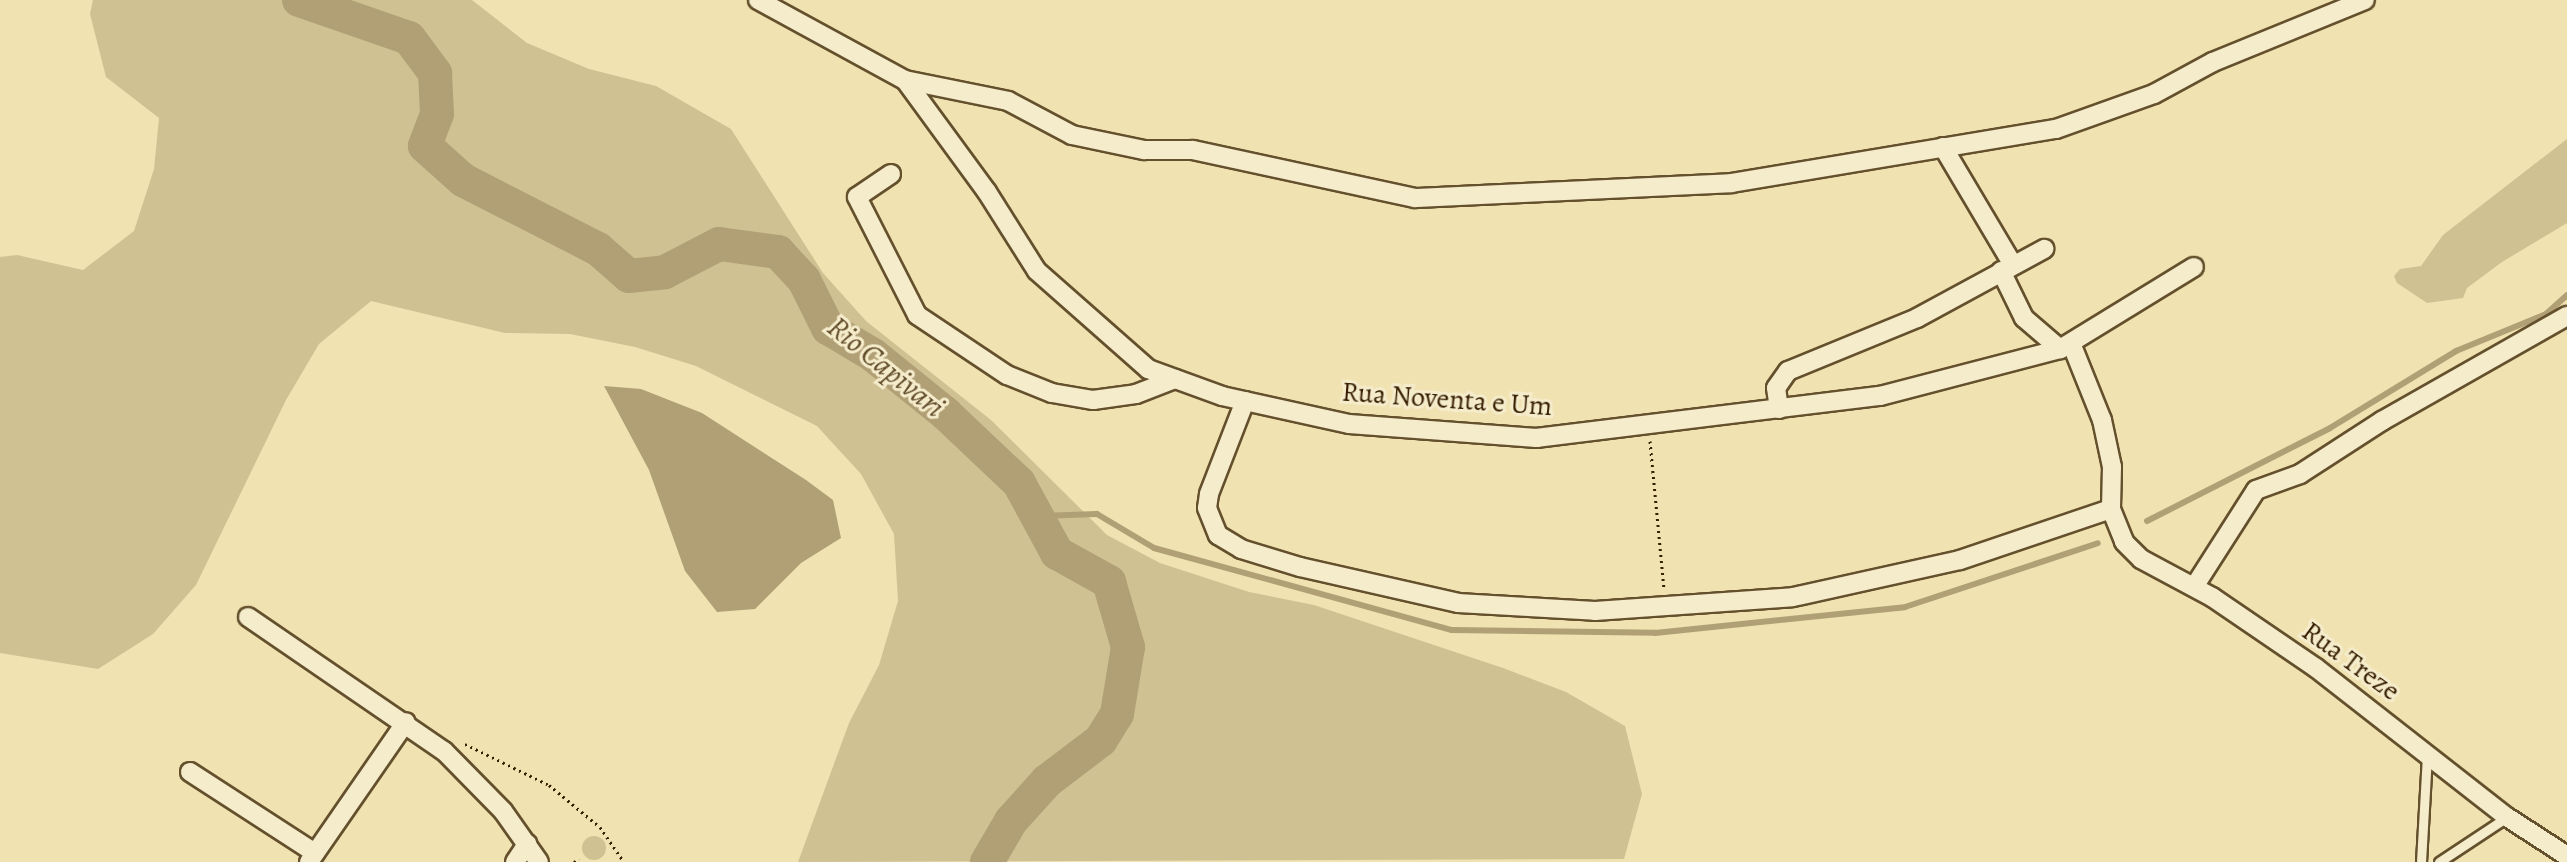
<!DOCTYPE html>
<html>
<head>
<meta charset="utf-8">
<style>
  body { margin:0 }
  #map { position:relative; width:2567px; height:862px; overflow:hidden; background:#f0e2b1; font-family:Alegreya,serif }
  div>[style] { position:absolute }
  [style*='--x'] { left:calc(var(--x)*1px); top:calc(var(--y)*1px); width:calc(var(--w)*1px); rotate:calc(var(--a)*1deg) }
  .green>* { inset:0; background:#d0c193 }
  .round { border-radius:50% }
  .water>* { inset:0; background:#b1a075 }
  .stream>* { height:6px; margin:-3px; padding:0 3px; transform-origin:3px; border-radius:3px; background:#b1a075 }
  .river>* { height:34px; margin:-17px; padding:0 17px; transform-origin:17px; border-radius:17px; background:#b1a075 }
  .path>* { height:3px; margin-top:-1.5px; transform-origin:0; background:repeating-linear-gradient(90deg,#361f00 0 2px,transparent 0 6px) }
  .roads { filter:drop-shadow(2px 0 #64502c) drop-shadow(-2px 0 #64502c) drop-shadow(0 2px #64502c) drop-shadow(0 -2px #64502c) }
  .lane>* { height:9px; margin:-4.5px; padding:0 4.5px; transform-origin:4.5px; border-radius:4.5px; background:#f5eccc }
  .street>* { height:18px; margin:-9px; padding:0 9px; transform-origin:9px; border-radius:9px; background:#f5eccc }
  span { translate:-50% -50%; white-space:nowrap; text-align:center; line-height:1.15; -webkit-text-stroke:6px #f5eccc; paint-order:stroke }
  .street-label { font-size:28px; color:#361f00 }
  .water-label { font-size:30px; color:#614c29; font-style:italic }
</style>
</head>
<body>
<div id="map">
  <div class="green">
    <i style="clip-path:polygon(93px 0,472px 0,527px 43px,589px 69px,656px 86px,731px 129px,823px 273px,866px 321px,991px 420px,1107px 535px,1160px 563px,1249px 592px,1314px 605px,1503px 668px,1566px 692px,1625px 726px,1642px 794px,1624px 859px,798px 862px,849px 723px,879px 665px,898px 601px,894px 534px,861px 474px,817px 426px,696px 366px,635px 347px,570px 334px,505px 333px,371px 301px,319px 344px,286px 400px,196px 585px,153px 634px,98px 669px,0 653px,0 257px,17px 255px,83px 270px,134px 231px,154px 169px,159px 118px,106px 77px,90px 14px)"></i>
    <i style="clip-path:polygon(2567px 139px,2567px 223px,2502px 262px,2467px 288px,2463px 298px,2427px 303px,2397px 283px,2394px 276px,2400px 269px,2421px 266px,2443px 235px)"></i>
    <i class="round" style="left:582px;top:836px;width:24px;height:24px"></i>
  </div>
  <div class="water">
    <i style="clip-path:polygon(604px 386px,641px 389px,702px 413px,806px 480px,833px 500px,841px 538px,801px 563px,755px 609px,717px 612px,685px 571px,649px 470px)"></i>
  </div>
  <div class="stream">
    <i style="--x:1041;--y:516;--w:56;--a:-2"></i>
    <i style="--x:1097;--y:514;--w:66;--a:30.8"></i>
    <i style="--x:1154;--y:548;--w:309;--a:15.4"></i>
    <i style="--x:1452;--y:630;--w:203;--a:0.8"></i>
    <i style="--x:1655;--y:633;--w:251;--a:-5.9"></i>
    <i style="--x:1905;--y:607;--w:203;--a:-18.3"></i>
    <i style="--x:2147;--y:521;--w:205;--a:-26.9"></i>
    <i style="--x:2330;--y:428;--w:148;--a:-31.4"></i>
    <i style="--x:2456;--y:351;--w:97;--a:-22.3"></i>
    <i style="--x:2546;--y:314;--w:28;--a:-42"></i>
  </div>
  <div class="river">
    <i style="--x:299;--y:0;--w:116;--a:19.1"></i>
    <i style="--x:409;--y:38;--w:44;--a:53.4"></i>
    <i style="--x:435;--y:73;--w:41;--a:87.2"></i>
    <i style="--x:437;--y:114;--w:34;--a:111"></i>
    <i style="--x:425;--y:146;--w:51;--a:41.8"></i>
    <i style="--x:463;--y:180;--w:152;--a:27.1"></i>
    <i style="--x:598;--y:249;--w:41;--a:41.1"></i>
    <i style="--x:629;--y:276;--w:36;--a:-6"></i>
    <i style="--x:665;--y:272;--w:61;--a:-27.4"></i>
    <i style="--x:719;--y:244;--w:60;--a:7.7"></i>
    <i style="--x:778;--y:252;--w:38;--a:47"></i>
    <i style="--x:804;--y:280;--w:54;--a:63.4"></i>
    <i style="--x:828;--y:328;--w:52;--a:31"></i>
    <i style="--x:873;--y:355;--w:94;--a:38.9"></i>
    <i style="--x:946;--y:414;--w:100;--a:43.4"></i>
    <i style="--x:1019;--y:483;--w:80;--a:61.5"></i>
    <i style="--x:1057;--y:553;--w:60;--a:29.1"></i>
    <i style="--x:1109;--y:582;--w:68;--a:73.7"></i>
    <i style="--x:1128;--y:647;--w:68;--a:99.3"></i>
    <i style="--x:1117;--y:714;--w:31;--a:122"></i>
    <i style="--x:1101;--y:740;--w:68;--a:142.8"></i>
    <i style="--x:1047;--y:781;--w:54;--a:132"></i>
    <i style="--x:1011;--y:821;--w:48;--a:120.3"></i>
  </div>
  <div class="path">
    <i style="--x:1650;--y:441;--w:149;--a:84.6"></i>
    <i style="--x:465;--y:744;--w:93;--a:26"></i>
    <i style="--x:549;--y:785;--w:66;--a:39.5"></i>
    <i style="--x:600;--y:827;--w:42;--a:55.6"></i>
    <i style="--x:574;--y:862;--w:6;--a:-31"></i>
  </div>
  <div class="roads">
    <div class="lane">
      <i style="--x:2421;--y:862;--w:106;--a:-86.8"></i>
      <i style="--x:2439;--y:862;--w:82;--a:-33.5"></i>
    </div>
    <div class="street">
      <i style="--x:758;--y:0;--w:167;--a:28.6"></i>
      <i style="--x:905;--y:80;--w:105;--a:11.5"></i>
      <i style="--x:1008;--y:101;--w:72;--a:28"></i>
      <i style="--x:1072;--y:135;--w:74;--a:11.8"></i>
      <i style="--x:1144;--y:150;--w:49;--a:0"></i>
      <i style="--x:1193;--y:150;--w:227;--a:12.2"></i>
      <i style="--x:1415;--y:198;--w:317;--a:-2.7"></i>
      <i style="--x:1732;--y:183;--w:328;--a:-9.5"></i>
      <i style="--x:2056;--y:129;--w:104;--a:-19.7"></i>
      <i style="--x:2154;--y:94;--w:67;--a:-28.5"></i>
      <i style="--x:2213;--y:62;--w:164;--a:-22.2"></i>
      <i style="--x:905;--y:80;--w:139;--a:53.8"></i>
      <i style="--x:987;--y:192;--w:93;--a:57.7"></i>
      <i style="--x:1037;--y:271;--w:148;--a:41.4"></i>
      <i style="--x:1148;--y:369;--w:79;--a:20"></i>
      <i style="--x:1222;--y:396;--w:130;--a:12.4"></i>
      <i style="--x:1349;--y:424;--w:188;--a:4.3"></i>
      <i style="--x:1536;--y:438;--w:347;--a:-7"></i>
      <i style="--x:1880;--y:396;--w:186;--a:-14.6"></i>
      <i style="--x:2060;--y:349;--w:157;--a:-31.5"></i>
      <i style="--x:1943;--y:147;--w:135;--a:59.3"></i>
      <i style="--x:891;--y:174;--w:41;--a:145.9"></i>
      <i style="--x:857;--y:197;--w:132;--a:63"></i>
      <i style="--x:917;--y:315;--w:108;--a:33.7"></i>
      <i style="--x:1007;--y:375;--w:48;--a:21.8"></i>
      <i style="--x:1052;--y:393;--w:42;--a:9.7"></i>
      <i style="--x:1093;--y:400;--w:43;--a:-7.9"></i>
      <i style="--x:1136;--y:394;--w:42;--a:-21"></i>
      <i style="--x:2001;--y:271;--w:52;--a:63.9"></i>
      <i style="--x:2024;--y:318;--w:48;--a:40.7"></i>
      <i style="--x:2071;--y:343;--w:83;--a:68.1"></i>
      <i style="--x:2102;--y:420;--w:48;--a:78"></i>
      <i style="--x:2112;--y:467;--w:42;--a:91.4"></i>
      <i style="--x:2111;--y:509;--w:35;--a:68"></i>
      <i style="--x:2124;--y:542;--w:24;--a:45"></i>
      <i style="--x:2141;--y:559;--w:81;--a:28.2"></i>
      <i style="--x:2212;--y:597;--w:126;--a:34.3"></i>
      <i style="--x:2316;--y:668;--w:242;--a:38"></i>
      <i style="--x:2507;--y:817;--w:72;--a:33"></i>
      <i style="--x:1245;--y:401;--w:100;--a:111.2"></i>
      <i style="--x:1209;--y:494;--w:14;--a:98"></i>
      <i style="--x:1207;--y:508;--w:29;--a:68"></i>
      <i style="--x:1218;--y:535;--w:27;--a:31"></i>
      <i style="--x:1241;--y:549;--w:62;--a:17"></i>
      <i style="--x:1300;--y:567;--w:162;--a:12.8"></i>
      <i style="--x:1458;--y:603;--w:137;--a:3.3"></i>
      <i style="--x:1595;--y:611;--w:198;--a:-4"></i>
      <i style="--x:1793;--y:597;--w:171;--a:-12.5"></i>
      <i style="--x:1960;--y:560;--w:159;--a:-18.7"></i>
      <i style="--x:1779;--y:409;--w:21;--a:-98"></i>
      <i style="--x:1776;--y:388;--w:21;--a:-55"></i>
      <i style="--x:1788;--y:371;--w:139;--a:-22.3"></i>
      <i style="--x:1917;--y:318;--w:145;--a:-28.5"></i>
      <i style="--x:2194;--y:587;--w:115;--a:-57.4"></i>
      <i style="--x:2256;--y:490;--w:47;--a:-20"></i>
      <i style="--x:2300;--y:474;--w:98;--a:-32.9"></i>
      <i style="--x:2382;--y:421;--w:213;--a:-29.6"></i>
      <i style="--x:248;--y:617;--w:237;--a:34.4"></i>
      <i style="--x:444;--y:751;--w:84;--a:45.5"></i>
      <i style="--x:503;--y:811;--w:62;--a:54.8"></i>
      <i style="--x:190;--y:772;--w:149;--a:32.9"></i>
      <i style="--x:309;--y:862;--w:170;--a:-55.3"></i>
      <i style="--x:515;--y:862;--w:22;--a:-56"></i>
    </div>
  </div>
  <div class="street-label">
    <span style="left:1447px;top:399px;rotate:4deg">Rua Noventa e Um</span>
    <span style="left:2351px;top:661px;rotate:36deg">Rua Treze</span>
  </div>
  <div class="water-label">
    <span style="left:886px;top:367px;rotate:39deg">Rio Capivari</span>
  </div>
</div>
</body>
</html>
